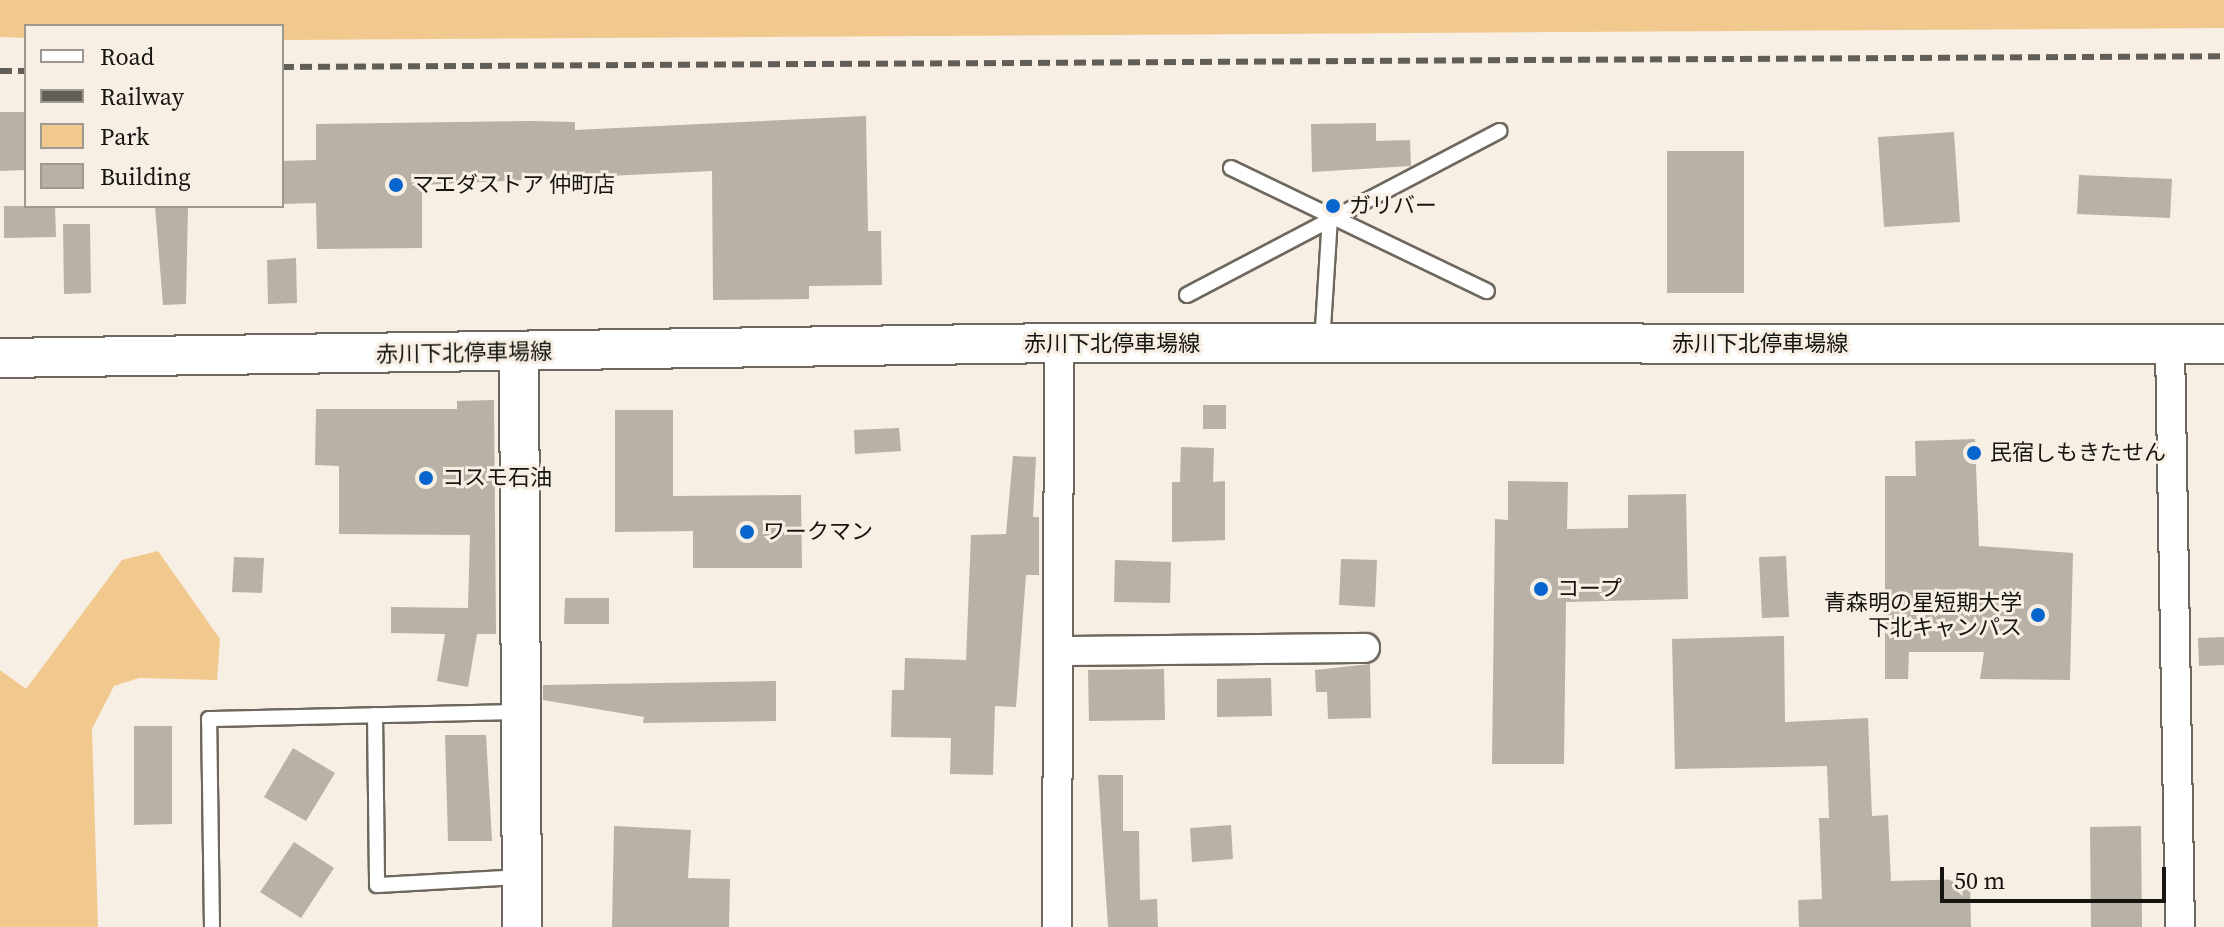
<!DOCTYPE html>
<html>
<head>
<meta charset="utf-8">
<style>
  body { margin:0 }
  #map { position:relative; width:2224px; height:927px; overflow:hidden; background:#f7efe4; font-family:"Source Serif 4","Noto Sans JP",serif }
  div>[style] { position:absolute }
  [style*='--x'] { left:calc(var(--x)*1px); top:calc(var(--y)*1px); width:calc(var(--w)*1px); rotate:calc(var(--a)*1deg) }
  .green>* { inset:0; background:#f1c98e }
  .building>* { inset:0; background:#b8b1a6 }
  .roads { filter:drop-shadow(2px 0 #6d675d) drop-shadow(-2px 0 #6d675d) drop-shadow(0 2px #6d675d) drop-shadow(0 -2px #6d675d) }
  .lane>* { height:14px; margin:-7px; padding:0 7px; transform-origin:7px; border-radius:7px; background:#fff }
  .street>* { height:28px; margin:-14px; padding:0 14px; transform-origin:14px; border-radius:14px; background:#fff }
  .secondary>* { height:38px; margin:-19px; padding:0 19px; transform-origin:19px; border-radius:19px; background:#fff }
  .rail>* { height:6px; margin-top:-3px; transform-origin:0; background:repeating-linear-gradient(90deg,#615d57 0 12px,transparent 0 18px) }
  .dots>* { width:22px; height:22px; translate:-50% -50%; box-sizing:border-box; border:4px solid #f7efe4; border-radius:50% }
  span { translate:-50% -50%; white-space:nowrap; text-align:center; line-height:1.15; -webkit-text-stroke:6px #f7efe4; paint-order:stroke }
  .poi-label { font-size:22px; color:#171511 }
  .left { translate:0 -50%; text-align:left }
  .right { translate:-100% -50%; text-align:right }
  .street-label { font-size:22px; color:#171511 }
  .legend { position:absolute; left:24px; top:24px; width:260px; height:184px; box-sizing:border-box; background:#f7efe4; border:2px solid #9d9890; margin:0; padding:10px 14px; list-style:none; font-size:24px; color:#171511 }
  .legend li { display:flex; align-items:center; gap:16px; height:40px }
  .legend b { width:40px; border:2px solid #9d9890 }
  .scale { position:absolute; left:1940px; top:867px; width:226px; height:36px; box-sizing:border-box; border:4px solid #171511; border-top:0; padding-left:10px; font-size:24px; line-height:28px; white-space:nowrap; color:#171511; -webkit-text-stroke:6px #f7efe4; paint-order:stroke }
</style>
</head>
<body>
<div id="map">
  <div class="green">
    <i style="clip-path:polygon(0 0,2224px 0,2224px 28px,282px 40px,282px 26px,26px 26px,26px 38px,0 37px)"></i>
    <i style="clip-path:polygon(158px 551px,220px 639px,217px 680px,139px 678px,114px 686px,92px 729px,98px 927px,0 927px,0 670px,26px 689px,122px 560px)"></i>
  </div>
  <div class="building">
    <i style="clip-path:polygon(0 112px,26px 112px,26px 170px,0 171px)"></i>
    <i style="clip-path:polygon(866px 116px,868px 231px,881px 231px,882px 285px,809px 286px,809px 299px,713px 300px,712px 171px,422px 185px,422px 248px,317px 249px,316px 203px,282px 204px,282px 161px,316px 160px,316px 124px,531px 121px,575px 122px,575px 130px)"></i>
    <i style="clip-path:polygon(1376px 123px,1376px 141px,1410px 140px,1411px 166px,1312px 172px,1311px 124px)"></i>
    <i style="clip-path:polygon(1954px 132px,1960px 222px,1884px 227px,1878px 137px)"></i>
    <i style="clip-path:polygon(1667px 151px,1744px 151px,1744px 293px,1667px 293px)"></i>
    <i style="clip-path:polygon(2079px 175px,2172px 179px,2170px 218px,2077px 214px)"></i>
    <i style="clip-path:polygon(4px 206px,55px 206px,56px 237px,4px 238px)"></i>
    <i style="clip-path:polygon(155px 206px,188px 206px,186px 304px,163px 305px)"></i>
    <i style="clip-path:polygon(63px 224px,90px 224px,91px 293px,64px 294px)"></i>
    <i style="clip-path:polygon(296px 258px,297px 303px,268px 304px,267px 260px)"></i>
    <i style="clip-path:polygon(494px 400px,496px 634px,477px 634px,468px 687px,437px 681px,445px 634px,391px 633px,391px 607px,468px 608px,470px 535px,339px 534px,339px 466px,315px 465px,316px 409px,457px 409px,457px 401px)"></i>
    <i style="clip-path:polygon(1203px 405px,1226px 405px,1226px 429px,1203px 429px)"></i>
    <i style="clip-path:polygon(615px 410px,673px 410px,673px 496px,801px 495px,802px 568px,693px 568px,693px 531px,615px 532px)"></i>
    <i style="clip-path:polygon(899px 428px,901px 451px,855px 454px,854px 430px)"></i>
    <i style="clip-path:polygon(1975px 439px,1979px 546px,2073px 553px,2070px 680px,1980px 679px,1984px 652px,1909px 652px,1908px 679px,1885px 679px,1885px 476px,1916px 476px,1915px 441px)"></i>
    <i style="clip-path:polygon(1181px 447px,1214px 448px,1213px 482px,1225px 481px,1225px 540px,1172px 542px,1172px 482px,1180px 482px)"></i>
    <i style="clip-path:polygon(1013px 456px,1036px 457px,1033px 517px,1039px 517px,1039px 575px,1026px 575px,1016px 707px,995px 706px,993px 775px,950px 774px,951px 738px,891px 737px,892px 690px,904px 690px,905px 658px,966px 660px,971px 535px,1006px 534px)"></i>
    <i style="clip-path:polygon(1508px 481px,1568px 482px,1567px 529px,1628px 528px,1628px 495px,1686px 494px,1688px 599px,1566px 602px,1564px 764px,1492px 764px,1495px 519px,1508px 520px)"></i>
    <i style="clip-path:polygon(1786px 556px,1789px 617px,1762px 618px,1759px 557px)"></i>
    <i style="clip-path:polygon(234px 557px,264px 558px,262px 593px,232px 592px)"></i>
    <i style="clip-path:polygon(1341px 559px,1377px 560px,1375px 607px,1339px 605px)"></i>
    <i style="clip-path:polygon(1115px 560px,1171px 562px,1170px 603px,1114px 602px)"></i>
    <i style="clip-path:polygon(565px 598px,609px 598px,609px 624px,564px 624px)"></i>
    <i style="clip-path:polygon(1784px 636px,1785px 722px,1868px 718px,1872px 816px,1888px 815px,1891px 881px,1970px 879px,1971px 927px,1799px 927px,1798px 900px,1822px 899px,1819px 818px,1829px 818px,1827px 766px,1675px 769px,1672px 639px)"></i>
    <i style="clip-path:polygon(2224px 637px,2224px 665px,2199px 666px,2198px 638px)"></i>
    <i style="clip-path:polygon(1370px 664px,1371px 718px,1328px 719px,1327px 692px,1316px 692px,1315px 670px)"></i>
    <i style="clip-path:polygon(1164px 669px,1165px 720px,1089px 721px,1088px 670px)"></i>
    <i style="clip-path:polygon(1271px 678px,1272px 716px,1217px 717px,1217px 679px)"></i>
    <i style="clip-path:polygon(776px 681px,776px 721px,643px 723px,644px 717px,543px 700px,543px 685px)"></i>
    <i style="clip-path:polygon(134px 726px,172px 726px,172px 824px,134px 825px)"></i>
    <i style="clip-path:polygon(445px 735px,486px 735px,492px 841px,448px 841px)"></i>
    <i style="clip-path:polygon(293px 748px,335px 773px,306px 821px,264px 797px)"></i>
    <i style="clip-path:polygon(1098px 775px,1123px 775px,1123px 831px,1139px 831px,1140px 900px,1157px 899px,1158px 927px,1108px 927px)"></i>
    <i style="clip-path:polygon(1231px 825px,1233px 859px,1192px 862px,1190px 828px)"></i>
    <i style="clip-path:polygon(614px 826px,691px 830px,688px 878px,730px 879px,729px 927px,612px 927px)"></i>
    <i style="clip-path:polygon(2141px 826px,2142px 927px,2091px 927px,2090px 827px)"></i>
    <i style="clip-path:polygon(294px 842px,334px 868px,301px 918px,260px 892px)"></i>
  </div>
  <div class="roads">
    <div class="lane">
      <i style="--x:1231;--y:168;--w:284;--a:25.7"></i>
      <i style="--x:1187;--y:295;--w:353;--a:-27.7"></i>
      <i style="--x:1322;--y:344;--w:128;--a:-86.4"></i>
      <i style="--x:375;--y:715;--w:170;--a:89.3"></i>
      <i style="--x:377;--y:885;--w:143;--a:-3.2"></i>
      <i style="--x:212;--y:927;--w:208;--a:-90.8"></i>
      <i style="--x:209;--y:719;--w:311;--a:-1.3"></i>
    </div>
    <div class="street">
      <i style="--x:2170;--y:345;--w:582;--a:89.02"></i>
      <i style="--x:1059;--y:651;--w:306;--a:-0.6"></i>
      <i style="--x:1057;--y:927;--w:584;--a:-89.8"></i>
    </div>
    <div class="secondary">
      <i style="--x:519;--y:353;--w:574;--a:89.7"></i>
      <i style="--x:0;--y:358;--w:1059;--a:-0.81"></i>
      <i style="--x:1059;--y:343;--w:1165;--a:0.05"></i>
    </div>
  </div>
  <div class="rail">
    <i style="--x:282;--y:67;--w:1942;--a:-0.32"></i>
    <i style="--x:0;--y:71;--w:26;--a:0"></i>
  </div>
  <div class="dots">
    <i style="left:396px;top:185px;background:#0865ce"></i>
    <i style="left:1333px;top:206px;background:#0865ce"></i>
    <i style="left:1974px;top:453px;background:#0865ce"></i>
    <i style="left:426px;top:478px;background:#0865ce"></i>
    <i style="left:747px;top:532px;background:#0865ce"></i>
    <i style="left:1541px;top:589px;background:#0865ce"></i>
    <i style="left:2038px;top:615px;background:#0865ce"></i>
  </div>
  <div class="poi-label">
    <span class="left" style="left:412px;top:185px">マエダストア 仲町店</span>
    <span class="left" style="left:1349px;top:206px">ガリバー</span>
    <span class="left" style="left:1990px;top:453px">民宿しもきたせん</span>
    <span class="left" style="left:442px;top:478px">コスモ石油</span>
    <span class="left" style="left:763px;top:532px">ワークマン</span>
    <span class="left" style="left:1557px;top:589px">コープ</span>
    <span class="right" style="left:2022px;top:615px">青森明の星短期大学<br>下北キャンパス</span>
  </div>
  <div class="street-label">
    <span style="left:1112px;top:344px">赤川下北停車場線</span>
    <span style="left:1760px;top:344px">赤川下北停車場線</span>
    <span style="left:464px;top:353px;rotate:-1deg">赤川下北停車場線</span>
  </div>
  <ul class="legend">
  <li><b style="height:10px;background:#fff"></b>Road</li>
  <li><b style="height:10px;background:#615d57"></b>Railway</li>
  <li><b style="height:22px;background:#f1c98e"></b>Park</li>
  <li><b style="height:22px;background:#b8b1a6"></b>Building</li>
  </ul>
  <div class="scale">50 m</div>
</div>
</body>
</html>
